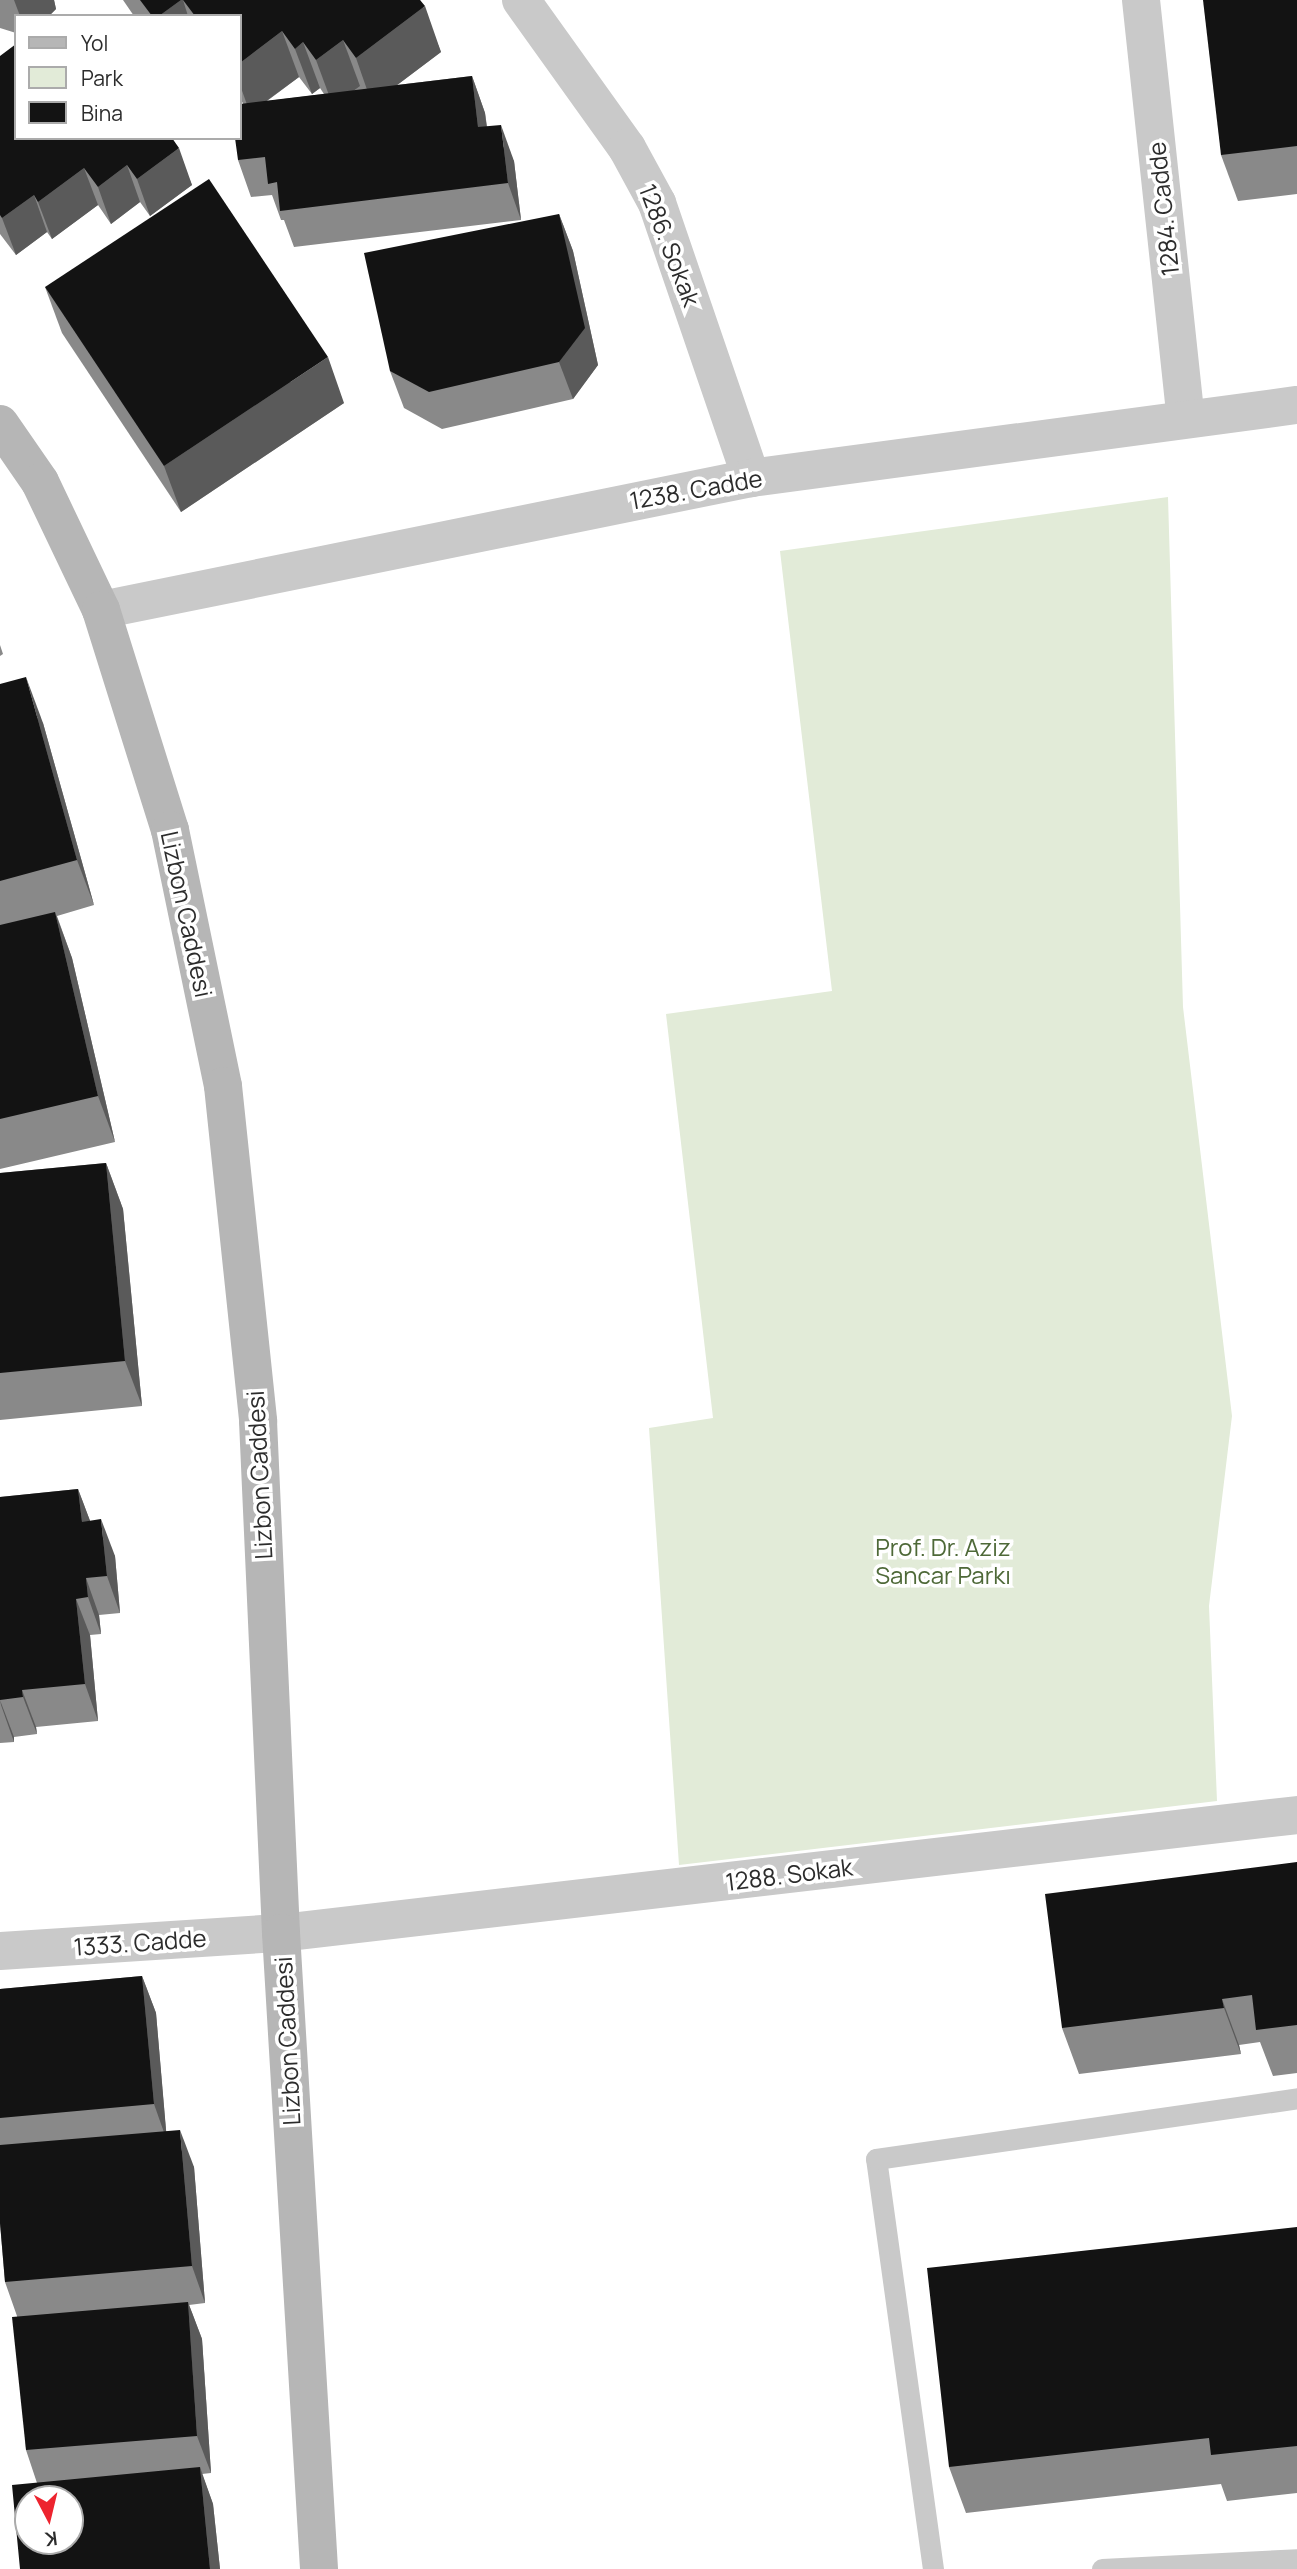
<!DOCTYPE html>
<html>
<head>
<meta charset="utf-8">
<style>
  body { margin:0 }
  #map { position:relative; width:1297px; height:2569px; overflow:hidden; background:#fff; font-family:Manrope,sans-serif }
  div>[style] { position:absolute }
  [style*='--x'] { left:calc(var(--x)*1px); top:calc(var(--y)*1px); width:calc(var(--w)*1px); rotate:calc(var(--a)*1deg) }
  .green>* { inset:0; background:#e2ebd8 }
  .service>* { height:21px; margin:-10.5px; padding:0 10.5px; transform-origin:10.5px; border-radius:10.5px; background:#c9c9c9 }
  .minor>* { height:38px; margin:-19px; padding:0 19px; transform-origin:19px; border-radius:19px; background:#c9c9c9 }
  .secondary>* { height:38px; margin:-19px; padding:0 19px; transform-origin:19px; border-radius:19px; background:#b6b6b6 }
  .wall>* { inset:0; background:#898989 }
  .shaded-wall>* { inset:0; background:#5a5a5a }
  .building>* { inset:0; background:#131313 }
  span { translate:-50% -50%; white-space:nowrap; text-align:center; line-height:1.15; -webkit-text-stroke:7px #fff; paint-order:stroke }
  .street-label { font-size:24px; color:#2c2c2c }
  .park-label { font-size:24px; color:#4e6938 }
  .legend { position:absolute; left:14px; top:14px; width:228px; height:126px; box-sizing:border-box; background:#fff; border:2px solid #ababab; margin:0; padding:9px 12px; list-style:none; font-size:21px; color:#2c2c2c }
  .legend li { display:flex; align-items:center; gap:14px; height:35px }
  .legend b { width:35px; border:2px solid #ababab }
  .north { position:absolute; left:14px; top:2485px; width:70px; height:70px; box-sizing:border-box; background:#fff; border:2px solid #ababab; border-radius:50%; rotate:173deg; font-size:19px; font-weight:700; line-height:28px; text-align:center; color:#2c2c2c }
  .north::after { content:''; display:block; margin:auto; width:24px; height:32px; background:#ed242f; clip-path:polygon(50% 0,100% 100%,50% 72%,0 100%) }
</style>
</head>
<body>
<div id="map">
  <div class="green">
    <i style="clip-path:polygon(1168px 497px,1183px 1007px,1232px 1416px,1209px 1606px,1217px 1801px,679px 1865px,649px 1428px,713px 1418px,666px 1014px,832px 991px,780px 551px)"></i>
  </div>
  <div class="service">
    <i style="--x:933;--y:2569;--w:414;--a:-97.9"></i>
    <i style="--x:876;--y:2159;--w:425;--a:-8.2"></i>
    <i style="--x:1102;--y:2569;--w:195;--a:-2.9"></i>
  </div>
  <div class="minor">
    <i style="--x:521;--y:0;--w:182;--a:54.4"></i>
    <i style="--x:627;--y:148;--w:63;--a:61.4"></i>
    <i style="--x:657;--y:203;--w:291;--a:71.1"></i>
    <i style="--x:1141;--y:0;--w:421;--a:83.9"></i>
    <i style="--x:101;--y:610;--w:663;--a:-11.48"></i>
    <i style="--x:751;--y:478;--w:551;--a:-7.62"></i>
    <i style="--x:0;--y:1951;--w:282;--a:-3.7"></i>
    <i style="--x:281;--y:1933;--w:1023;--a:-6.62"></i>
  </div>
  <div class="secondary">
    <i style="--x:0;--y:424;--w:70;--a:55.4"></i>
    <i style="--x:40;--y:482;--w:142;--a:64.5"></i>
    <i style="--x:101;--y:610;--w:231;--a:72.6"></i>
    <i style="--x:170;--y:830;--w:261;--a:78.3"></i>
    <i style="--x:223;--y:1086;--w:337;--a:84"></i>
    <i style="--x:258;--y:1421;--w:513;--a:87.43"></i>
    <i style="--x:281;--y:1933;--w:637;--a:86.58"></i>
  </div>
  <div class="wall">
    <i style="clip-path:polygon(0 0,54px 0,56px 9px,49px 16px,16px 16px,16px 33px,0 28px)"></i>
    <i style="clip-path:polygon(evenodd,123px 0,420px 0,441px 52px,397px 85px,472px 76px,485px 113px,487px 126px,514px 161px,521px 220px,294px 247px,284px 220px,281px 220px,272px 195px,251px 197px,238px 160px,243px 103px,240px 100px,240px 16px,134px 16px,123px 0,299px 77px,312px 94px,320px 88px,324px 94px,267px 101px,299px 77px)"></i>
    <i style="clip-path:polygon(1297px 0,1297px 194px,1238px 201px,1221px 155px)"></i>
    <i style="clip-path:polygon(0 56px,172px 138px,192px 185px,150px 216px,140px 202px,111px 224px,98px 205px,52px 239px,47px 232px,16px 255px,0 234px)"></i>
    <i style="clip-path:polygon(559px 214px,573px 251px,598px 365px,573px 399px,442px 429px,404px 408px,390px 371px)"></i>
    <i style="clip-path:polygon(45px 287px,344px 403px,181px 512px,62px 333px)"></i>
    <i style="clip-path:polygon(0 645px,3px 654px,0 656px)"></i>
    <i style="clip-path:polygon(0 684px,43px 723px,94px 905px,57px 916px,72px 958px,115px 1142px,0 1169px)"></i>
    <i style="clip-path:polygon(106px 1163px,123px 1209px,142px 1406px,0 1420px,0 1173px)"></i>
    <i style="clip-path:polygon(78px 1489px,90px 1521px,115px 1556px,120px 1613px,99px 1615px,101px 1634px,90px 1635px,98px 1721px,36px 1727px,37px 1734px,14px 1737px,14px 1742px,0 1743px,0 1497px)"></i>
    <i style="clip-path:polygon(1297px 1862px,1297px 2073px,1273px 2076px,1260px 2042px,1239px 2045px,1241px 2054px,1079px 2074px,1062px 2028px)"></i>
    <i style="clip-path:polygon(142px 1976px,156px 2013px,166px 2131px,194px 2167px,205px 2303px,189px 2305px,202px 2339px,211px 2473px,202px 2474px,213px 2504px,220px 2569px,20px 2569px,37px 2483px,26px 2450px,17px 2316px,5px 2282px,0 2223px,0 1989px)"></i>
    <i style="clip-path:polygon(1297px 2227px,1297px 2493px,1227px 2501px,1221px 2484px,966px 2513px,949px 2467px)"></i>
  </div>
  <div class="shaded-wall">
    <i style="clip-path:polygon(14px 0,54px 0,56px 9px,49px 16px,20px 16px)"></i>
    <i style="clip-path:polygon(181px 0,183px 0,188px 16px,159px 16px)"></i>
    <i style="clip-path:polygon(425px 6px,441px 52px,372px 104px,356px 58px)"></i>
    <i style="clip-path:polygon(282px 31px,299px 77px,250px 113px,240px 85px,240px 63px)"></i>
    <i style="clip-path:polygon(343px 40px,360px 86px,333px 106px,316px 60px)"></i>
    <i style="clip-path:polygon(303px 42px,320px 88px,312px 94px,295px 49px)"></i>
    <i style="clip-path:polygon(472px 76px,485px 113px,491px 164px,478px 127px)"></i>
    <i style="clip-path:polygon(501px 125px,514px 161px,521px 220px,508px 183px)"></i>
    <i style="clip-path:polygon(179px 148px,192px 185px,150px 216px,137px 179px)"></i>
    <i style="clip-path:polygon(127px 165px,140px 202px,111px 224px,98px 187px)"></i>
    <i style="clip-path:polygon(84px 168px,98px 205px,52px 239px,38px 202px)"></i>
    <i style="clip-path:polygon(34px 195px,47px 232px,16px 255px,2px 218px)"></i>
    <i style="clip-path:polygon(559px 214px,573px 251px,598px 365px,573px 399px,559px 362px)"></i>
    <i style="clip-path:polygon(328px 357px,344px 403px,181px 512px,164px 466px)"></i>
    <i style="clip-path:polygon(26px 677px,43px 723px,94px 905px,77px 860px)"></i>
    <i style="clip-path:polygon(55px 912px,72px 958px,115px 1142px,98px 1096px)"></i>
    <i style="clip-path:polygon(106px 1163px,123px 1209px,142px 1406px,125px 1361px)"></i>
    <i style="clip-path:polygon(78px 1489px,92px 1526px,82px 1522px)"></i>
    <i style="clip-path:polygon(101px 1519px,115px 1556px,120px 1613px,107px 1576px)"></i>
    <i style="clip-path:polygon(86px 1578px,99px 1615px,101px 1634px,88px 1597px)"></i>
    <i style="clip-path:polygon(76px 1599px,90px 1635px,98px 1721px,85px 1684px)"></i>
    <i style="clip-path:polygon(22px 1690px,36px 1727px,37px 1734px,23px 1697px)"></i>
    <i style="clip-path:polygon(0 1700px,14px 1737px,14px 1742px,1px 1705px)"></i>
    <i style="clip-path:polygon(142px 1976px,156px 2013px,167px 2141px,154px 2104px)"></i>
    <i style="clip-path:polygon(1222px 1999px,1239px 2045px,1241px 2054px,1224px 2008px)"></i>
    <i style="clip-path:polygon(180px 2130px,194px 2167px,205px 2303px,192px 2266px)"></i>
    <i style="clip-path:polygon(188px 2302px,202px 2339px,211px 2473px,197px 2436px)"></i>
    <i style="clip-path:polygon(200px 2467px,213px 2504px,220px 2569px,210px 2569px)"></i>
  </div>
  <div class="building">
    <i style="clip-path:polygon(140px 0,181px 0,159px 16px,152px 16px)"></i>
    <i style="clip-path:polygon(183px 0,420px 0,425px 6px,356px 58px,343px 40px,316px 60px,303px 42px,295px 49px,282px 31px,240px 63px,240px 16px,195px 16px)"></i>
    <i style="clip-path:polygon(1203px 0,1297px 0,1297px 146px,1221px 155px)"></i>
    <i style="clip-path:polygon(16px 44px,16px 138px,172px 138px,179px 148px,137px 179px,127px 165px,98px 187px,84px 168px,38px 202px,34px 195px,2px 218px,0 215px,0 56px)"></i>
    <i style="clip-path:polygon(472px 76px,478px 127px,501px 125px,508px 183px,280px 211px,277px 182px,268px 184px,265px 157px,238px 160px,235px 138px,240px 138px,240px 104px)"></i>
    <i style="clip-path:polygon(209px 179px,328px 357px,164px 466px,45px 287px)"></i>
    <i style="clip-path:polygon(559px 214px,585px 328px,559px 362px,429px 392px,390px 371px,364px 253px)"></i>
    <i style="clip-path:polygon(26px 677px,77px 860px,0 881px,0 684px)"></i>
    <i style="clip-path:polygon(55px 912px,98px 1096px,0 1119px,0 925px)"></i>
    <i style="clip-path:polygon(106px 1163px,125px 1361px,0 1373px,0 1173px)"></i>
    <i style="clip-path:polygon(78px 1489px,82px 1522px,101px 1519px,107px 1576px,86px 1578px,88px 1597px,76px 1599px,85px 1684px,22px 1690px,23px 1697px,0 1700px,0 1705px,0 1497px)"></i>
    <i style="clip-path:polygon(1297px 1862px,1297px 2025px,1256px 2030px,1252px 1995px,1222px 1999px,1224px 2008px,1062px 2028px,1045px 1894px)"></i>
    <i style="clip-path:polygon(142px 1976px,154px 2104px,0 2118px,0 1989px)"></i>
    <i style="clip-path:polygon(180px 2130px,192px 2266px,5px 2282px,0 2223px,0 2145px)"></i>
    <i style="clip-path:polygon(1297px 2227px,1297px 2446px,1211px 2455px,1209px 2438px,949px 2467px,927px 2268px)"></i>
    <i style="clip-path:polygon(188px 2302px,197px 2436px,26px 2450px,12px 2317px)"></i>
    <i style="clip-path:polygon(evenodd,200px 2467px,210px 2569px,20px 2569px,12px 2485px,200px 2467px,28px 2499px,70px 2499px,70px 2541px,28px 2541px,28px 2499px)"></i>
  </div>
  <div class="street-label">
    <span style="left:1163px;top:209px;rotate:-96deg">1284. Cadde</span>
    <span style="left:670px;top:245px;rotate:69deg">1286. Sokak</span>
    <span style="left:696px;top:489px;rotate:-10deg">1238. Cadde</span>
    <span style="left:187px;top:914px;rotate:78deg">Lizbon Caddesi</span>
    <span style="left:259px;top:1475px;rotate:-93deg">Lizbon Caddesi</span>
    <span style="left:789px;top:1874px;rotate:-7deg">1288. Sokak</span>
    <span style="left:140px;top:1942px;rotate:-4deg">1333. Cadde</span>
    <span style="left:287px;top:2041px;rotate:-93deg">Lizbon Caddesi</span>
  </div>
  <div class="park-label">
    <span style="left:943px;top:1561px">Prof. Dr. Aziz<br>Sancar Parkı</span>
  </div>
  <ul class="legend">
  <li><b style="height:9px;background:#b6b6b6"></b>Yol</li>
  <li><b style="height:19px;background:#e2ebd8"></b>Park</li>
  <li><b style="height:19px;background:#131313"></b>Bina</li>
  </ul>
  <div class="north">K</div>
</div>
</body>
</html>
